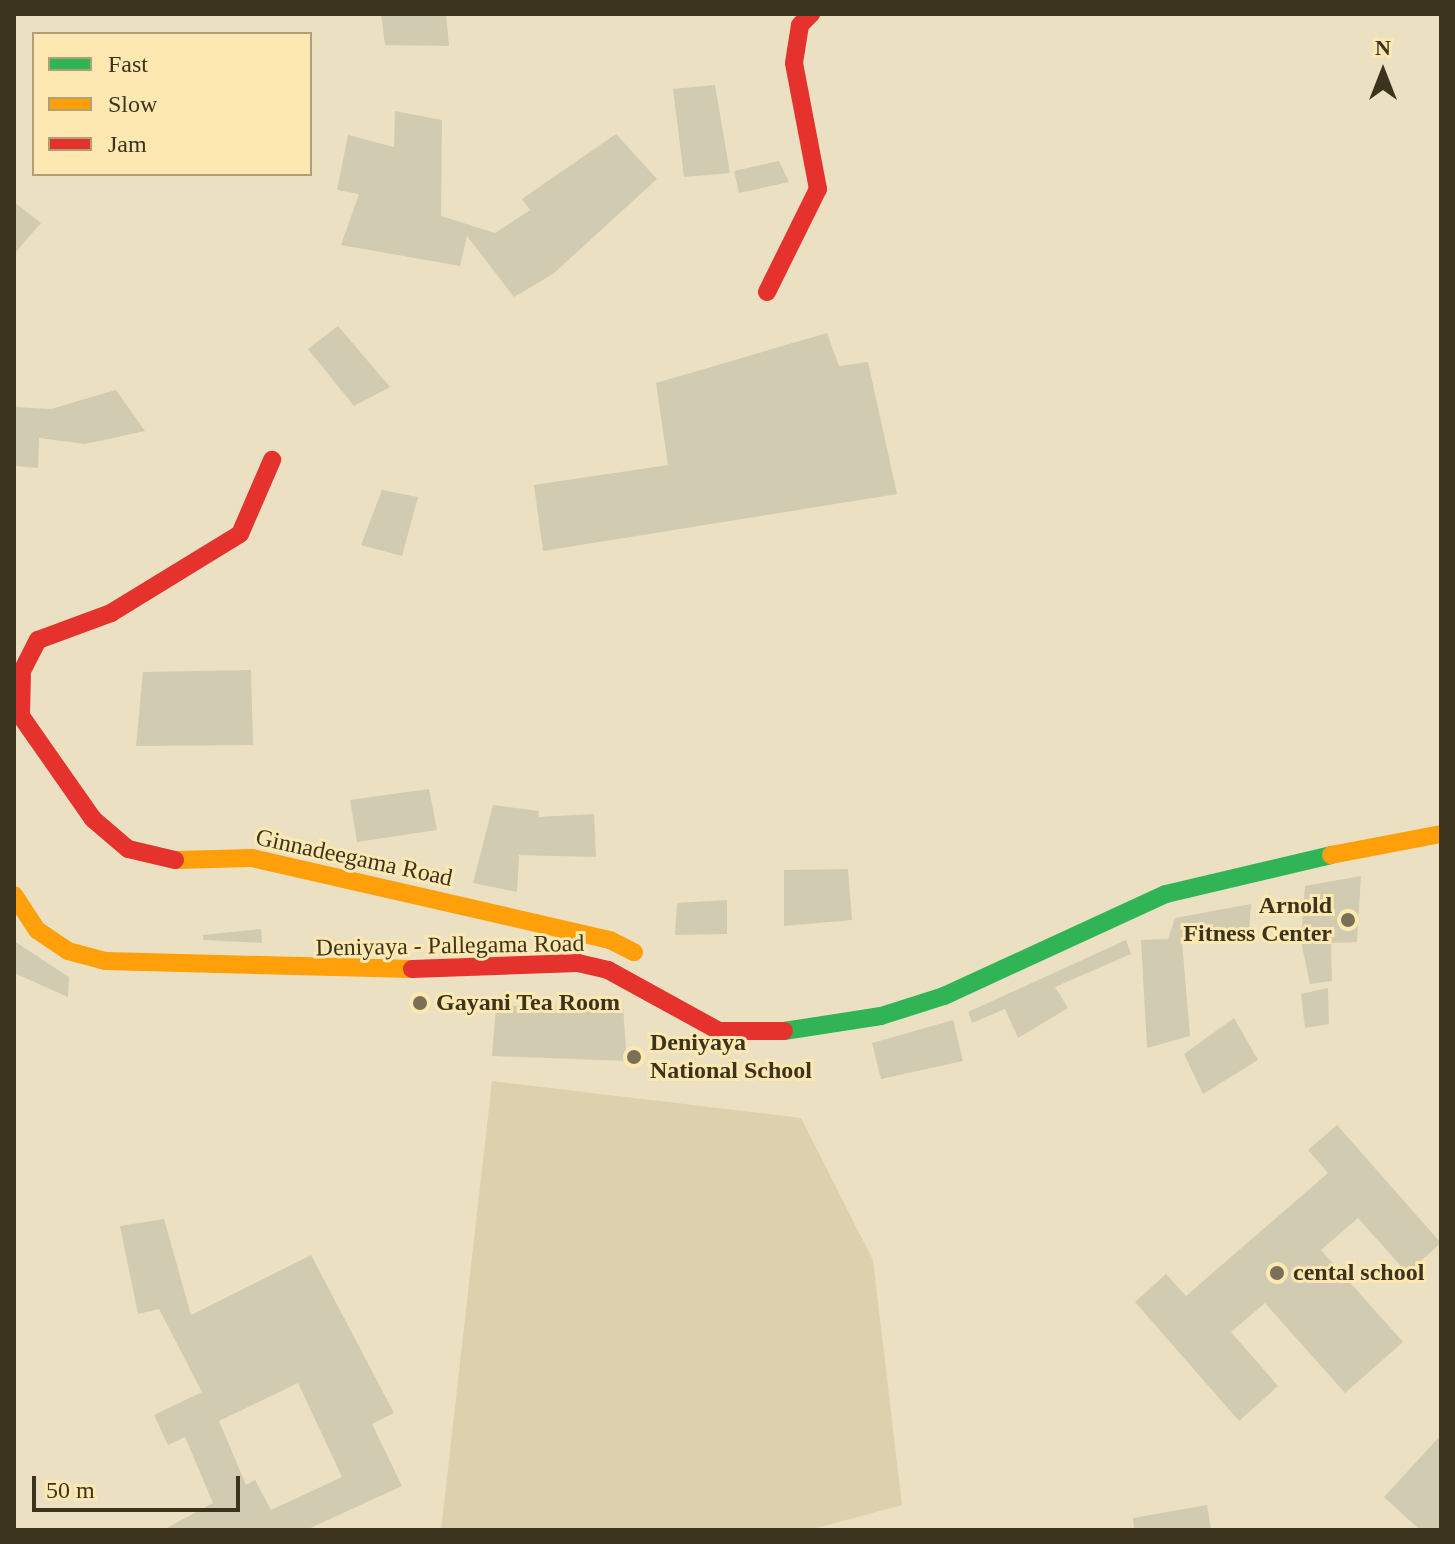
<!DOCTYPE html>
<html>
<head>
<meta charset="utf-8">
<style>
  body { margin:0 }
  #map { position:relative; width:1455px; height:1544px; overflow:hidden; background:#ece0c2; font-family:Georgia,serif }
  div>[style] { position:absolute }
  [style*='--x'] { left:calc(var(--x)*1px); top:calc(var(--y)*1px); width:calc(var(--w)*1px); rotate:calc(var(--a)*1deg) }
  .green>* { inset:0; background:#ddd0ac }
  .building>* { inset:0; background:#d1cbb1 }
  .fast>* { height:18px; margin:-9px; padding:0 9px; transform-origin:9px; border-radius:9px; background:#30b455 }
  .slow>* { height:18px; margin:-9px; padding:0 9px; transform-origin:9px; border-radius:9px; background:#ff9f0a }
  .jam>* { height:18px; margin:-9px; padding:0 9px; transform-origin:9px; border-radius:9px; background:#e5322d }
  .dots>* { width:22px; height:22px; translate:-50% -50%; box-sizing:border-box; border:4px solid #fde8b1; border-radius:50% }
  span { translate:-50% -50%; white-space:nowrap; text-align:center; line-height:1.15; -webkit-text-stroke:6px #fde8b1; paint-order:stroke }
  .street-label { font-size:24px; color:#3b331d }
  .poi-label { font-size:24px; color:#3b331d; font-weight:700 }
  .right { translate:-100% -50%; text-align:right }
  .left { translate:0 -50%; text-align:left }
  .frame { position:absolute; inset:0; border:16px solid #3b331d; pointer-events:none }
  .legend { position:absolute; left:32px; top:32px; width:280px; height:144px; box-sizing:border-box; background:#fde8b1; border:2px solid #afa076; margin:0; padding:10px 14px; list-style:none; font-size:24px; color:#3b331d }
  .legend li { display:flex; align-items:center; gap:16px; height:40px }
  .legend b { width:40px; border:2px solid #afa076 }
  .north { position:absolute; left:1343px; top:32px; width:80px; height:80px; -webkit-text-stroke:6px #fde8b1; paint-order:stroke; rotate:0deg; font-size:22px; font-weight:700; line-height:32px; text-align:center; color:#3b331d }
  .north::after { content:''; display:block; margin:auto; width:28px; height:36px; background:#3b331d; clip-path:polygon(50% 0,100% 100%,50% 72%,0 100%) }
  .scale { position:absolute; left:32px; top:1476px; width:208px; height:36px; box-sizing:border-box; border:4px solid #3b331d; border-top:0; padding-left:10px; font-size:24px; line-height:28px; white-space:nowrap; color:#3b331d; -webkit-text-stroke:6px #fde8b1; paint-order:stroke }
</style>
</head>
<body>
<div id="map">
  <div class="green">
    <i style="clip-path:polygon(492px 1081px,801px 1118px,873px 1260px,902px 1505px,809px 1530px,441px 1530px)"></i>
  </div>
  <div class="building">
    <i style="clip-path:polygon(381px 14px,446px 14px,449px 46px,385px 45px)"></i>
    <i style="clip-path:polygon(715px 85px,730px 173px,684px 177px,673px 89px)"></i>
    <i style="clip-path:polygon(395px 111px,442px 120px,441px 216px,495px 233px,530px 210px,522px 199px,616px 134px,657px 179px,553px 274px,514px 297px,467px 236px,460px 266px,341px 245px,359px 194px,337px 190px,348px 135px,394px 147px)"></i>
    <i style="clip-path:polygon(779px 161px,789px 182px,739px 193px,734px 171px)"></i>
    <i style="clip-path:polygon(14px 202px,41px 223px,14px 254px)"></i>
    <i style="clip-path:polygon(338px 326px,390px 387px,354px 406px,308px 349px)"></i>
    <i style="clip-path:polygon(827px 333px,839px 366px,868px 362px,897px 494px,543px 551px,534px 485px,668px 465px,656px 383px)"></i>
    <i style="clip-path:polygon(116px 390px,145px 431px,85px 444px,39px 438px,38px 468px,14px 466px,14px 407px,51px 409px)"></i>
    <i style="clip-path:polygon(382px 490px,418px 497px,402px 556px,361px 545px)"></i>
    <i style="clip-path:polygon(251px 670px,253px 745px,136px 746px,143px 672px)"></i>
    <i style="clip-path:polygon(429px 789px,437px 830px,357px 842px,350px 800px)"></i>
    <i style="clip-path:polygon(493px 805px,539px 811px,538px 817px,594px 814px,596px 857px,519px 855px,517px 892px,473px 883px)"></i>
    <i style="clip-path:polygon(848px 869px,852px 920px,784px 926px,784px 870px)"></i>
    <i style="clip-path:polygon(1361px 876px,1357px 942px,1331px 943px,1332px 981px,1310px 984px,1301px 941px,1305px 886px)"></i>
    <i style="clip-path:polygon(727px 900px,727px 934px,675px 935px,677px 903px)"></i>
    <i style="clip-path:polygon(1251px 904px,1249px 934px,1182px 941px,1190px 1036px,1147px 1048px,1141px 940px,1168px 939px,1175px 918px)"></i>
    <i style="clip-path:polygon(261px 929px,262px 943px,203px 940px,203px 935px)"></i>
    <i style="clip-path:polygon(1126px 940px,1131px 954px,1055px 987px,1068px 1008px,1018px 1038px,1005px 1009px,972px 1023px,968px 1012px)"></i>
    <i style="clip-path:polygon(14px 941px,69px 977px,68px 997px,14px 973px)"></i>
    <i style="clip-path:polygon(1328px 988px,1329px 1024px,1305px 1028px,1301px 994px)"></i>
    <i style="clip-path:polygon(496px 1006px,623px 1007px,627px 1061px,492px 1056px)"></i>
    <i style="clip-path:polygon(1234px 1018px,1258px 1060px,1203px 1094px,1184px 1054px)"></i>
    <i style="clip-path:polygon(953px 1020px,963px 1061px,881px 1079px,872px 1043px)"></i>
    <i style="clip-path:polygon(1337px 1125px,1441px 1243px,1407px 1273px,1358px 1218px,1321px 1250px,1403px 1342px,1345px 1393px,1265px 1303px,1231px 1332px,1278px 1386px,1239px 1421px,1135px 1302px,1166px 1274px,1186px 1296px,1328px 1173px,1308px 1150px)"></i>
    <i style="clip-path:polygon(evenodd,164px 1219px,191px 1315px,311px 1255px,394px 1413px,372px 1424px,402px 1486px,306px 1530px,163px 1530px,213px 1503px,185px 1437px,168px 1445px,154px 1415px,202px 1392px,159px 1309px,138px 1314px,120px 1226px,164px 1219px,298px 1383px,342px 1477px,271px 1510px,255px 1480px,246px 1485px,219px 1421px,298px 1383px)"></i>
    <i style="clip-path:polygon(1441px 1435px,1441px 1530px,1420px 1530px,1384px 1497px)"></i>
    <i style="clip-path:polygon(1207px 1505px,1211px 1530px,1134px 1530px,1133px 1518px)"></i>
  </div>
  <div class="fast">
    <i style="--x:784;--y:1031;--w:98;--a:-8.8"></i>
    <i style="--x:881;--y:1016;--w:66;--a:-17.6"></i>
    <i style="--x:944;--y:996;--w:244;--a:-24.7"></i>
    <i style="--x:1166;--y:894;--w:170;--a:-13.3"></i>
  </div>
  <div class="slow">
    <i style="--x:1331;--y:855;--w:112;--a:-10.8"></i>
    <i style="--x:175;--y:860;--w:77;--a:-1.5"></i>
    <i style="--x:252;--y:858;--w:367;--a:12.9"></i>
    <i style="--x:610;--y:940;--w:27;--a:27"></i>
    <i style="--x:14;--y:895;--w:42;--a:56.7"></i>
    <i style="--x:37;--y:930;--w:37;--a:34"></i>
    <i style="--x:68;--y:951;--w:39;--a:15"></i>
    <i style="--x:106;--y:961;--w:306;--a:1.5"></i>
  </div>
  <div class="jam">
    <i style="--x:767;--y:292;--w:115;--a:-63.7"></i>
    <i style="--x:818;--y:189;--w:128;--a:-100.8"></i>
    <i style="--x:794;--y:63;--w:38;--a:-81"></i>
    <i style="--x:800;--y:25;--w:16;--a:-45"></i>
    <i style="--x:175;--y:860;--w:48;--a:-166.8"></i>
    <i style="--x:128;--y:849;--w:46;--a:-139.4"></i>
    <i style="--x:93;--y:819;--w:126;--a:-125"></i>
    <i style="--x:21;--y:716;--w:45;--a:-88.7"></i>
    <i style="--x:22;--y:671;--w:35;--a:-63"></i>
    <i style="--x:38;--y:640;--w:78;--a:-20.3"></i>
    <i style="--x:111;--y:613;--w:151;--a:-31.5"></i>
    <i style="--x:240;--y:534;--w:81;--a:-66.6"></i>
    <i style="--x:412;--y:969;--w:166;--a:-2.1"></i>
    <i style="--x:578;--y:963;--w:31;--a:13"></i>
    <i style="--x:608;--y:970;--w:127;--a:28.8"></i>
    <i style="--x:719;--y:1031;--w:65;--a:0"></i>
  </div>
  <div class="dots">
    <i style="left:1348px;top:920px;background:#797057"></i>
    <i style="left:420px;top:1003px;background:#797057"></i>
    <i style="left:634px;top:1057px;background:#797057"></i>
    <i style="left:1277px;top:1273px;background:#797057"></i>
  </div>
  <div class="street-label">
    <span style="left:354px;top:858px;rotate:12deg">Ginnadeegama Road</span>
    <span style="left:450px;top:946px;rotate:-1deg">Deniyaya - Pallegama Road</span>
  </div>
  <div class="poi-label">
    <span class="right" style="left:1332px;top:920px">Arnold<br>Fitness Center</span>
    <span class="left" style="left:436px;top:1003px">Gayani Tea Room</span>
    <span class="left" style="left:650px;top:1057px">Deniyaya<br>National School</span>
    <span class="left" style="left:1293px;top:1273px">cental school</span>
  </div>
  <div class="frame"></div>
  <ul class="legend">
  <li><b style="height:10px;background:#30b455"></b>Fast</li>
  <li><b style="height:10px;background:#ff9f0a"></b>Slow</li>
  <li><b style="height:10px;background:#e5322d"></b>Jam</li>
  </ul>
  <div class="north">N</div>
  <div class="scale">50 m</div>
</div>
</body>
</html>
